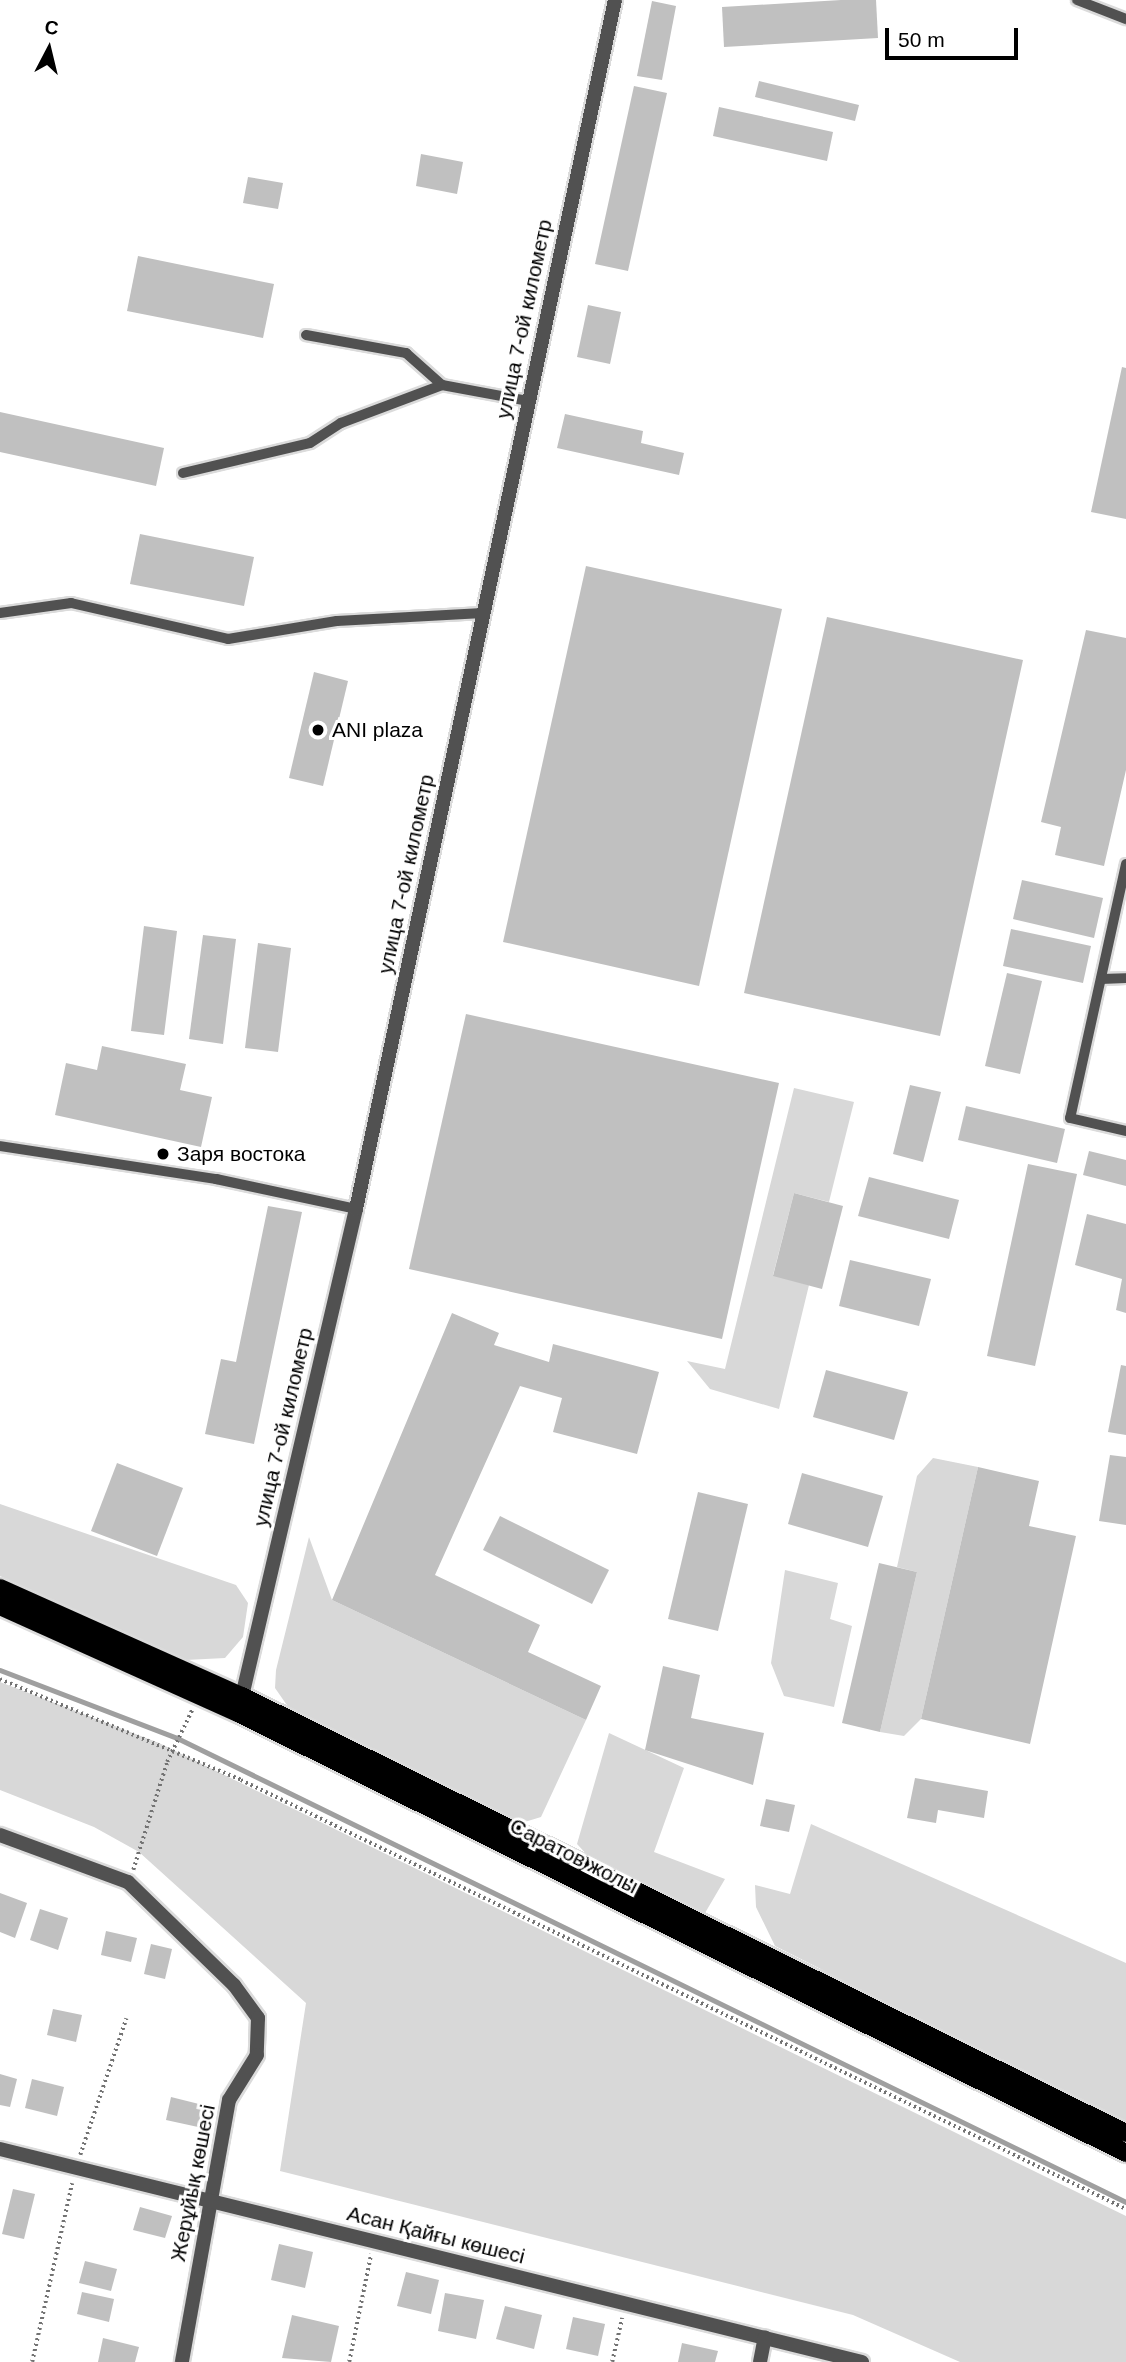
<!DOCTYPE html>
<html>
<head>
<meta charset="utf-8">
<style>
  body { margin:0 }
  #map { position:relative; width:1126px; height:2362px; overflow:hidden; background:#fff; font-family:Arial,sans-serif }
  div>[style] { position:absolute }
  [style*='--x'] { left:calc(var(--x)*1px); top:calc(var(--y)*1px); width:calc(var(--w)*1px); rotate:calc(var(--a)*1deg) }
  .green>* { inset:0; background:#d8d8d8 }
  .stream>* { height:5px; margin:-2.5px; padding:0 2.5px; transform-origin:2.5px; border-radius:2.5px; background:#9f9f9f }
  .building>* { inset:0; background:#c0c0c0 }
  .path>* { height:3.5px; margin-top:-1.75px; transform-origin:0; background:repeating-linear-gradient(90deg,#737373 0 2px,transparent 0 5.5px) }
  .roads { filter:drop-shadow(2px 0 #dbdbdb) drop-shadow(-2px 0 #dbdbdb) drop-shadow(0 2px #dbdbdb) drop-shadow(0 -2px #dbdbdb) }
  .lane>* { height:10px; margin:-5px; padding:0 5px; transform-origin:5px; border-radius:5px; background:#515151 }
  .street>* { height:14px; margin:-7px; padding:0 7px; transform-origin:7px; border-radius:7px; background:#515151 }
  .primary>* { height:18px; margin:-9px; padding:0 9px; transform-origin:9px; border-radius:9px; background:#000 }
  .dots>* { width:19px; height:19px; translate:-50% -50%; box-sizing:border-box; border:4px solid #fff; border-radius:50% }
  span { translate:-50% -50%; white-space:nowrap; text-align:center; line-height:1.15; -webkit-text-stroke:6px #fff; paint-order:stroke }
  .street-label { font-size:21px; color:#000 }
  .poi-label { font-size:21px; color:#000 }
  .left { translate:0 -50%; text-align:left }
  .north { position:absolute; left:14px; top:14px; width:70px; height:70px; -webkit-text-stroke:5px #fff; paint-order:stroke; rotate:7deg; font-size:19px; font-weight:700; line-height:28px; text-align:center; color:#000 }
  .north::after { content:''; display:block; margin:auto; width:24px; height:32px; background:#000; clip-path:polygon(50% 0,100% 100%,50% 72%,0 100%) }
  .scale { position:absolute; left:885px; top:28px; width:133px; height:32px; box-sizing:border-box; border:4px solid #000; border-top:0; padding-left:9px; font-size:21px; line-height:24px; white-space:nowrap; color:#000; -webkit-text-stroke:5px #fff; paint-order:stroke }
</style>
</head>
<body>
<div id="map">
  <div class="green">
    <i style="clip-path:polygon(794px 1088px,854px 1102px,829px 1202px,794px 1193px,773px 1275px,809px 1285px,779px 1409px,710px 1389px,687px 1361px,725px 1369px)"></i>
    <i style="clip-path:polygon(933px 1458px,978px 1467px,921px 1719px,904px 1736px,880px 1732px,917px 1572px,897px 1567px,917px 1476px)"></i>
    <i style="clip-path:polygon(0 1504px,236px 1585px,248px 1603px,243px 1637px,225px 1658px,186px 1660px,0 1576px)"></i>
    <i style="clip-path:polygon(309px 1537px,332px 1600px,586px 1720px,541px 1817px,518px 1824px,291px 1711px,275px 1688px,276px 1670px)"></i>
    <i style="clip-path:polygon(785px 1570px,838px 1583px,830px 1619px,852px 1626px,834px 1707px,784px 1696px,771px 1663px)"></i>
    <i style="clip-path:polygon(0 1682px,159px 1743px,1126px 2216px,1126px 2362px,960px 2362px,853px 2315px,280px 2171px,306px 2003px,139px 1852px,94px 1827px,0 1790px)"></i>
    <i style="clip-path:polygon(609px 1733px,684px 1768px,654px 1852px,725px 1879px,705px 1913px,590px 1858px,577px 1844px)"></i>
    <i style="clip-path:polygon(811px 1824px,1126px 1963px,1126px 2123px,775px 1946px,756px 1907px,755px 1885px,790px 1894px)"></i>
  </div>
  <div class="stream">
    <i style="--x:0;--y:1670;--w:190;--a:21"></i>
    <i style="--x:177;--y:1738;--w:1056;--a:26.06"></i>
  </div>
  <div class="building">
    <i style="clip-path:polygon(841px 0,876px 0,878px 38px,724px 47px,722px 7px)"></i>
    <i style="clip-path:polygon(652px 1px,676px 6px,662px 80px,637px 76px)"></i>
    <i style="clip-path:polygon(759px 81px,859px 105px,855px 121px,755px 97px)"></i>
    <i style="clip-path:polygon(634px 86px,667px 93px,628px 271px,595px 264px)"></i>
    <i style="clip-path:polygon(719px 107px,833px 132px,827px 161px,713px 136px)"></i>
    <i style="clip-path:polygon(421px 154px,463px 162px,457px 194px,416px 186px)"></i>
    <i style="clip-path:polygon(248px 177px,283px 183px,278px 209px,243px 203px)"></i>
    <i style="clip-path:polygon(138px 256px,274px 284px,263px 338px,127px 311px)"></i>
    <i style="clip-path:polygon(588px 305px,621px 312px,610px 364px,577px 357px)"></i>
    <i style="clip-path:polygon(1122px 367px,1126px 368px,1126px 519px,1091px 512px)"></i>
    <i style="clip-path:polygon(0 412px,164px 448px,156px 486px,0 452px)"></i>
    <i style="clip-path:polygon(565px 414px,643px 431px,641px 443px,684px 453px,679px 475px,557px 448px)"></i>
    <i style="clip-path:polygon(140px 534px,254px 557px,244px 606px,130px 584px)"></i>
    <i style="clip-path:polygon(586px 566px,782px 609px,699px 986px,503px 942px)"></i>
    <i style="clip-path:polygon(827px 617px,1023px 660px,940px 1036px,744px 993px)"></i>
    <i style="clip-path:polygon(1086px 630px,1126px 638px,1126px 770px,1104px 866px,1055px 855px,1061px 827px,1041px 822px)"></i>
    <i style="clip-path:polygon(314px 672px,348px 681px,323px 786px,289px 778px)"></i>
    <i style="clip-path:polygon(1022px 880px,1103px 898px,1094px 938px,1013px 919px)"></i>
    <i style="clip-path:polygon(144px 926px,177px 931px,164px 1035px,131px 1031px)"></i>
    <i style="clip-path:polygon(1011px 929px,1091px 946px,1083px 983px,1003px 966px)"></i>
    <i style="clip-path:polygon(203px 935px,236px 939px,223px 1044px,189px 1039px)"></i>
    <i style="clip-path:polygon(258px 943px,291px 948px,278px 1052px,245px 1048px)"></i>
    <i style="clip-path:polygon(1007px 973px,1042px 981px,1020px 1074px,985px 1066px)"></i>
    <i style="clip-path:polygon(466px 1014px,779px 1083px,722px 1339px,409px 1269px)"></i>
    <i style="clip-path:polygon(102px 1046px,186px 1064px,180px 1090px,212px 1097px,201px 1147px,55px 1115px,66px 1063px,97px 1070px)"></i>
    <i style="clip-path:polygon(910px 1085px,941px 1092px,923px 1162px,893px 1154px)"></i>
    <i style="clip-path:polygon(966px 1106px,1065px 1129px,1057px 1163px,958px 1140px)"></i>
    <i style="clip-path:polygon(1089px 1151px,1126px 1160px,1126px 1186px,1083px 1175px)"></i>
    <i style="clip-path:polygon(1028px 1164px,1077px 1174px,1035px 1366px,987px 1356px)"></i>
    <i style="clip-path:polygon(869px 1177px,959px 1200px,949px 1239px,858px 1216px)"></i>
    <i style="clip-path:polygon(794px 1193px,843px 1206px,822px 1289px,773px 1276px)"></i>
    <i style="clip-path:polygon(268px 1206px,302px 1212px,254px 1444px,205px 1434px,221px 1359px,236px 1362px)"></i>
    <i style="clip-path:polygon(1087px 1214px,1126px 1224px,1126px 1313px,1116px 1310px,1122px 1279px,1075px 1265px)"></i>
    <i style="clip-path:polygon(850px 1260px,931px 1279px,919px 1326px,839px 1306px)"></i>
    <i style="clip-path:polygon(452px 1313px,499px 1333px,494px 1345px,549px 1362px,553px 1344px,659px 1372px,637px 1454px,553px 1432px,562px 1398px,520px 1386px,435px 1575px,540px 1625px,528px 1652px,601px 1686px,586px 1720px,332px 1600px)"></i>
    <i style="clip-path:polygon(1121px 1365px,1126px 1366px,1126px 1435px,1108px 1432px)"></i>
    <i style="clip-path:polygon(826px 1370px,908px 1392px,894px 1440px,813px 1417px)"></i>
    <i style="clip-path:polygon(1110px 1455px,1126px 1457px,1126px 1525px,1099px 1521px)"></i>
    <i style="clip-path:polygon(117px 1463px,183px 1488px,157px 1556px,91px 1531px)"></i>
    <i style="clip-path:polygon(978px 1467px,1039px 1481px,1029px 1526px,1076px 1536px,1030px 1744px,921px 1719px)"></i>
    <i style="clip-path:polygon(802px 1473px,883px 1496px,868px 1547px,788px 1524px)"></i>
    <i style="clip-path:polygon(698px 1492px,748px 1504px,718px 1631px,668px 1619px)"></i>
    <i style="clip-path:polygon(500px 1516px,609px 1570px,592px 1604px,483px 1550px)"></i>
    <i style="clip-path:polygon(879px 1563px,917px 1572px,880px 1732px,842px 1723px)"></i>
    <i style="clip-path:polygon(663px 1666px,700px 1675px,691px 1718px,764px 1733px,753px 1785px,645px 1750px)"></i>
    <i style="clip-path:polygon(915px 1778px,988px 1791px,984px 1818px,938px 1810px,936px 1823px,907px 1818px)"></i>
    <i style="clip-path:polygon(766px 1799px,795px 1805px,789px 1832px,760px 1826px)"></i>
    <i style="clip-path:polygon(0 1893px,27px 1903px,15px 1938px,0 1932px)"></i>
    <i style="clip-path:polygon(40px 1909px,68px 1918px,58px 1950px,30px 1940px)"></i>
    <i style="clip-path:polygon(106px 1931px,137px 1938px,131px 1962px,101px 1955px)"></i>
    <i style="clip-path:polygon(151px 1944px,172px 1949px,165px 1979px,144px 1974px)"></i>
    <i style="clip-path:polygon(53px 2009px,82px 2015px,76px 2042px,47px 2035px)"></i>
    <i style="clip-path:polygon(0 2074px,17px 2079px,10px 2107px,0 2105px)"></i>
    <i style="clip-path:polygon(32px 2079px,64px 2087px,57px 2116px,25px 2108px)"></i>
    <i style="clip-path:polygon(171px 2097px,203px 2105px,198px 2127px,166px 2120px)"></i>
    <i style="clip-path:polygon(13px 2189px,35px 2194px,24px 2239px,2px 2234px)"></i>
    <i style="clip-path:polygon(140px 2207px,172px 2216px,165px 2238px,133px 2230px)"></i>
    <i style="clip-path:polygon(279px 2244px,313px 2252px,305px 2288px,271px 2280px)"></i>
    <i style="clip-path:polygon(85px 2261px,117px 2269px,111px 2291px,79px 2283px)"></i>
    <i style="clip-path:polygon(406px 2272px,439px 2280px,431px 2314px,397px 2306px)"></i>
    <i style="clip-path:polygon(82px 2292px,114px 2299px,109px 2322px,77px 2314px)"></i>
    <i style="clip-path:polygon(445px 2293px,484px 2300px,476px 2339px,438px 2331px)"></i>
    <i style="clip-path:polygon(505px 2306px,542px 2315px,534px 2349px,496px 2339px)"></i>
    <i style="clip-path:polygon(292px 2315px,339px 2326px,331px 2362px,282px 2358px)"></i>
    <i style="clip-path:polygon(573px 2317px,605px 2324px,598px 2356px,566px 2349px)"></i>
    <i style="clip-path:polygon(103px 2338px,139px 2347px,135px 2362px,98px 2362px)"></i>
    <i style="clip-path:polygon(682px 2343px,718px 2351px,715px 2362px,678px 2362px)"></i>
  </div>
  <div class="path">
    <i style="--x:0;--y:1679;--w:261;--a:22.7"></i>
    <i style="--x:241;--y:1780;--w:983;--a:25.86"></i>
    <i style="--x:133;--y:1870;--w:113;--a:-72.5"></i>
    <i style="--x:167;--y:1762;--w:58;--a:-64.3"></i>
    <i style="--x:80;--y:2155;--w:144;--a:-71.3"></i>
    <i style="--x:32;--y:2362;--w:183;--a:-77.4"></i>
    <i style="--x:349;--y:2362;--w:110;--a:-78.5"></i>
    <i style="--x:612;--y:2362;--w:45;--a:-77.2"></i>
  </div>
  <div class="roads">
    <div class="lane">
      <i style="--x:1077;--y:0;--w:53;--a:21.2"></i>
      <i style="--x:306;--y:335;--w:102;--a:10.2"></i>
      <i style="--x:406;--y:353;--w:48;--a:41.6"></i>
      <i style="--x:442;--y:385;--w:87;--a:10.5"></i>
      <i style="--x:183;--y:473;--w:130;--a:-13.3"></i>
      <i style="--x:310;--y:443;--w:37;--a:-33"></i>
      <i style="--x:341;--y:423;--w:108;--a:-20.6"></i>
      <i style="--x:0;--y:613;--w:72;--a:-8"></i>
      <i style="--x:71;--y:603;--w:161;--a:12.9"></i>
      <i style="--x:228;--y:639;--w:110;--a:-9.4"></i>
      <i style="--x:337;--y:621;--w:146;--a:-3.1"></i>
      <i style="--x:1126;--y:864;--w:260;--a:102.4"></i>
      <i style="--x:1070;--y:1118;--w:57;--a:13.1"></i>
      <i style="--x:1101;--y:979;--w:25;--a:-2"></i>
      <i style="--x:0;--y:1146;--w:219;--a:8.7"></i>
      <i style="--x:216;--y:1179;--w:143;--a:12.1"></i>
    </div>
    <div class="street">
      <i style="--x:240;--y:1705;--w:509;--a:-76.84"></i>
      <i style="--x:356;--y:1209;--w:1236;--a:-77.91"></i>
      <i style="--x:0;--y:1835;--w:136;--a:20.2"></i>
      <i style="--x:128;--y:1882;--w:148;--a:44.2"></i>
      <i style="--x:234;--y:1985;--w:41;--a:54"></i>
      <i style="--x:258;--y:2018;--w:37;--a:92"></i>
      <i style="--x:257;--y:2055;--w:53;--a:121.9"></i>
      <i style="--x:229;--y:2100;--w:266;--a:100.2"></i>
      <i style="--x:0;--y:2149;--w:888;--a:13.88"></i>
      <i style="--x:760;--y:2362;--w:25;--a:-79"></i>
    </div>
    <div class="primary">
      <i style="--x:0;--y:1588;--w:265;--a:24.1"></i>
      <i style="--x:242;--y:1696;--w:986;--a:26.31"></i>
      <i style="--x:0;--y:1606;--w:261;--a:24.2"></i>
      <i style="--x:238;--y:1713;--w:991;--a:26.36"></i>
    </div>
  </div>
  <div class="dots">
    <i style="left:318px;top:730px;background:#000"></i>
    <i style="left:163px;top:1154px;background:#000"></i>
  </div>
  <div class="street-label">
    <span style="left:524px;top:319px;rotate:-78deg">улица 7-ой километр</span>
    <span style="left:406px;top:874px;rotate:-78deg">улица 7-ой километр</span>
    <span style="left:283px;top:1427px;rotate:-77deg">улица 7-ой километр</span>
    <span style="left:574px;top:1856px;rotate:27deg">Саратов жолы</span>
    <span style="left:193px;top:2183px;rotate:-79deg">Жерұйық көшесі</span>
    <span style="left:436px;top:2235px;rotate:14deg">Асан Қайғы көшесі</span>
  </div>
  <div class="poi-label">
    <span class="left" style="left:332px;top:730px">ANI plaza</span>
    <span class="left" style="left:177px;top:1154px">Заря востока</span>
  </div>
  <div class="north">С</div>
  <div class="scale">50 m</div>
</div>
</body>
</html>
